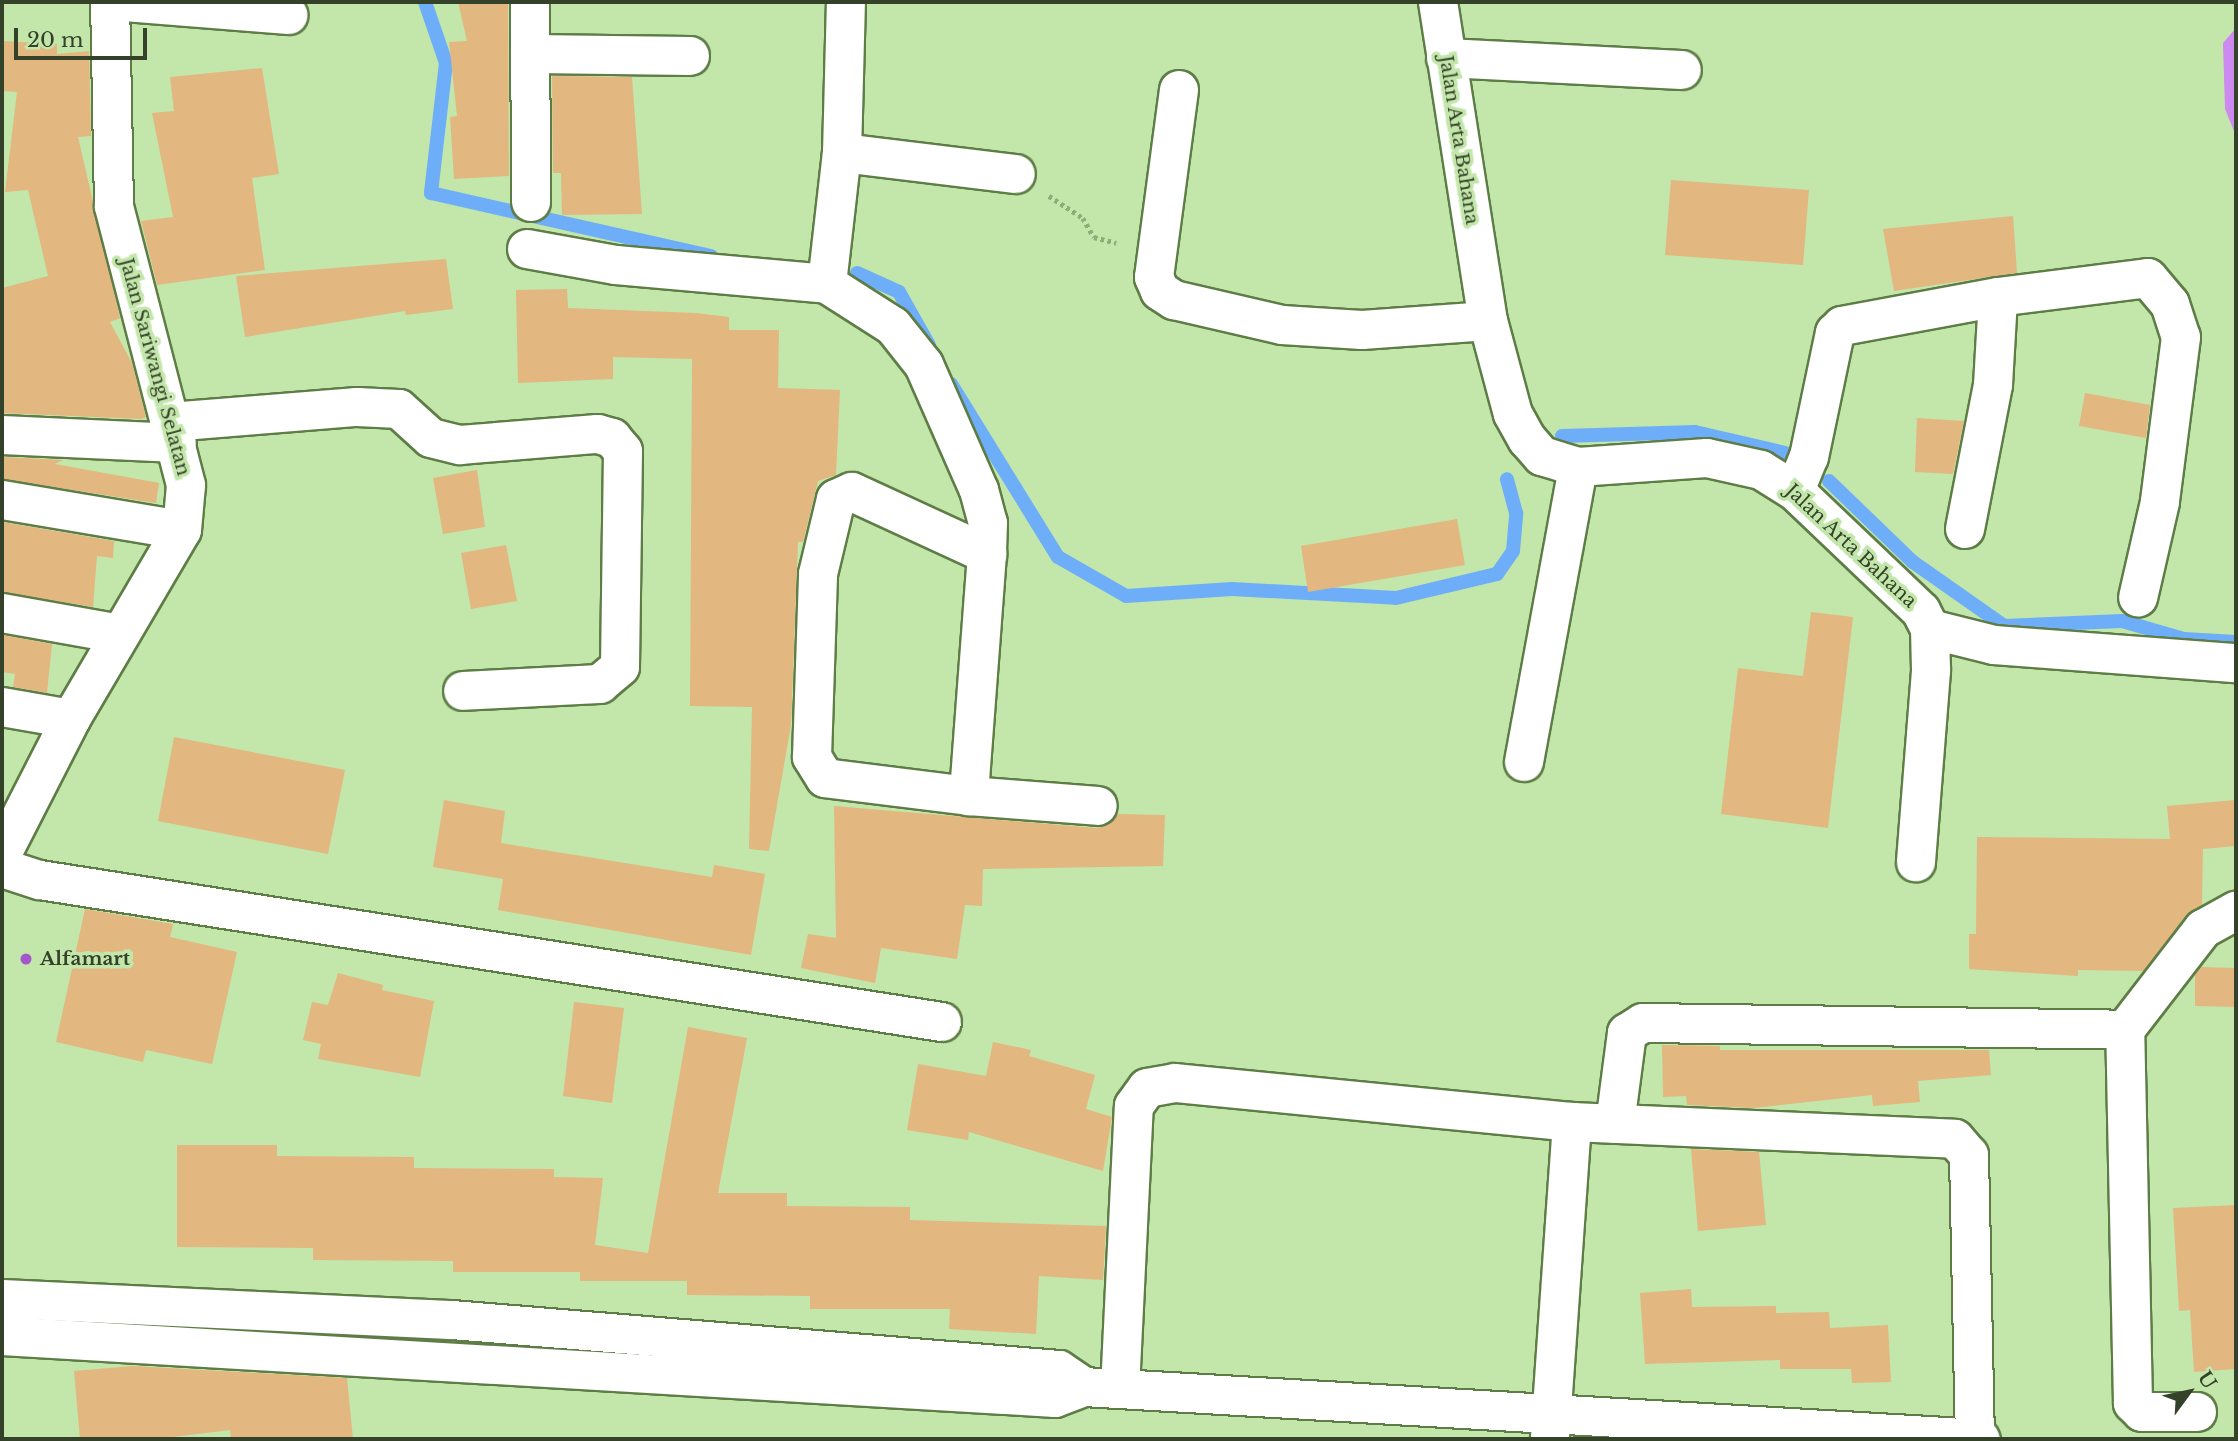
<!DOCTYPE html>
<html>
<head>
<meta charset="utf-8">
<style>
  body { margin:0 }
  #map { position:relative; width:2238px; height:1441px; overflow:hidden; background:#c3e6ab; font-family:"Libre Baskerville",serif }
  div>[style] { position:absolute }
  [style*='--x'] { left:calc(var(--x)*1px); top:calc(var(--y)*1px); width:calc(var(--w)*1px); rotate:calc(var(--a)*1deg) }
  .forest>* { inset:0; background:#cd8af1 }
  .stream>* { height:14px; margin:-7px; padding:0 7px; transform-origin:7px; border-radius:7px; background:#6eaef8 }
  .building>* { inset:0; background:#e2b780 }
  .path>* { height:4.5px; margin-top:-2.25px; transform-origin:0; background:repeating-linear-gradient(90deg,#8fab7c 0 3.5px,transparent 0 7px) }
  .roads { filter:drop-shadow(2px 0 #5e7d46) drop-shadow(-2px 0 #5e7d46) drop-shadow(0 2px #5e7d46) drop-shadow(0 -2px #5e7d46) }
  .minor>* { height:38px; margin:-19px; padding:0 19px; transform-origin:19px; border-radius:19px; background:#fff }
  .dots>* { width:19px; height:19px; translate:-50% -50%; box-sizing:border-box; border:4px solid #c3e6ab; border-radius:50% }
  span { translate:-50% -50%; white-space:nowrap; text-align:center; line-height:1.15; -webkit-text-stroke:7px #c3e6ab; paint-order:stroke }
  .street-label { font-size:19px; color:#34422a }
  .poi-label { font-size:19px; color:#34422a; font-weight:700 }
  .left { translate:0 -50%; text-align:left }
  .frame { position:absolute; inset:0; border:4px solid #34422a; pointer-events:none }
  .north { position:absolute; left:2154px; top:1357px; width:70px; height:70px; -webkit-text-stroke:5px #c3e6ab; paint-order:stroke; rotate:57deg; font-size:19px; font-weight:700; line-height:28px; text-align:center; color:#34422a }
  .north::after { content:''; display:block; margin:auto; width:24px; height:32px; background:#34422a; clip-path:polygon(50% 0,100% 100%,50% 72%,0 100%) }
  .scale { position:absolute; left:14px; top:28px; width:133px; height:32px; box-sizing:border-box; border:4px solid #34422a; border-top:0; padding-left:9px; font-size:21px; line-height:24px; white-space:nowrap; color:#34422a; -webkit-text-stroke:5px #c3e6ab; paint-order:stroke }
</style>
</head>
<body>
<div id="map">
  <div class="forest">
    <i style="clip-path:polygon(2236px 28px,2236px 136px,2225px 109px,2223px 43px)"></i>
  </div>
  <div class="stream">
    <i style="--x:425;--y:2;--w:65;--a:71"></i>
    <i style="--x:446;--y:63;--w:131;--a:96.6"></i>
    <i style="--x:431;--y:193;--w:287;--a:12.7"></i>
    <i style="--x:857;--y:273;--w:46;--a:24.3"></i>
    <i style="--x:899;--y:292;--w:61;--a:60.5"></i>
    <i style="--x:951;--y:384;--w:203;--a:58.3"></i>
    <i style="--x:1058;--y:557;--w:78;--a:29.8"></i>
    <i style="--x:1126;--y:596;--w:106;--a:-3.8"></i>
    <i style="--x:1232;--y:589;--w:164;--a:3.1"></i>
    <i style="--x:1396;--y:598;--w:104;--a:-13.4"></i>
    <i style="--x:1497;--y:574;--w:28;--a:-55"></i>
    <i style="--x:1513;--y:551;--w:38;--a:-85"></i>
    <i style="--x:1516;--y:513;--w:35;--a:-105"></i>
    <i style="--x:1562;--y:436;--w:133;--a:-1.7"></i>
    <i style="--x:1695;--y:432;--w:92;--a:13.1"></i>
    <i style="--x:1829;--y:481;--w:117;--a:44"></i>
    <i style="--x:1913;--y:562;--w:111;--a:35.1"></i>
    <i style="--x:2004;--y:626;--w:118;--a:-2.4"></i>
    <i style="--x:2122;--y:621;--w:65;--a:16.2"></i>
    <i style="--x:2184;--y:639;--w:52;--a:3.3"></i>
  </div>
  <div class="building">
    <i style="clip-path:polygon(458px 2px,508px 2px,509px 176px,454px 179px,450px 117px,457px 116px,449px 42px,467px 41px)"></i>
    <i style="clip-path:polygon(2px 41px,57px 44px,57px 54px,89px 51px,91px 136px,78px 137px,120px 318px,110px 322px,132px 363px,146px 417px,142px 419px,2px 413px,2px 288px,48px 276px,28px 190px,5px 192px,17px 92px,2px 91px)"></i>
    <i style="clip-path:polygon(262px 68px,279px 174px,252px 178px,265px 270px,157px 285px,141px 221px,173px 217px,152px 113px,174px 111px,170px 77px)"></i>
    <i style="clip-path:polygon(552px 76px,632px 77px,642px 214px,562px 215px,561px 173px,553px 173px)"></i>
    <i style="clip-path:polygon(1671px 180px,1809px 190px,1803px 265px,1665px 255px)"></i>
    <i style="clip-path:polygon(2013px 216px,2017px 273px,1894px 291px,1883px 229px)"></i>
    <i style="clip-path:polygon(446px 259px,453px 309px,406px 315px,405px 311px,245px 337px,236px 276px)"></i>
    <i style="clip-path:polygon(567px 289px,568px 308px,696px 313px,729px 317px,729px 330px,779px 330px,778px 388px,840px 390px,836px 475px,818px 481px,803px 542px,798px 542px,791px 725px,769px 851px,749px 849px,752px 707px,690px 706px,692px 359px,613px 357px,613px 379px,518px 383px,516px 290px)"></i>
    <i style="clip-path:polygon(2085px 393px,2150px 405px,2146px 438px,2079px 426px)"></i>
    <i style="clip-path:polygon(1917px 418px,1964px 421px,1953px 474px,1915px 472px)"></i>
    <i style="clip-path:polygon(2px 457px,63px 460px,55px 464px,159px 483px,156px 503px,2px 479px)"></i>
    <i style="clip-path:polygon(477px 470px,485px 527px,443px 534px,433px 478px)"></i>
    <i style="clip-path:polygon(1457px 519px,1465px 565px,1308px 592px,1301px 546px)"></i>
    <i style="clip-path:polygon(2px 522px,114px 541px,113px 558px,97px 556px,93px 607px,2px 592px)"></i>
    <i style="clip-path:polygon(506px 545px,517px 601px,471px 609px,461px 553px)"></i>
    <i style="clip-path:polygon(1811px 612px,1853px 617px,1828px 828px,1721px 814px,1738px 668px,1803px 676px)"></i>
    <i style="clip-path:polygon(2px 635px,52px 644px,47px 693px,13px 687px,15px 674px,2px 672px)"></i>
    <i style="clip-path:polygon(174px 737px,345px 770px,328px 854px,158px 821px)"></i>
    <i style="clip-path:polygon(444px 800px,505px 811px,501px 843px,712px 877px,714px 865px,765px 874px,751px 955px,498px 910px,503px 879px,433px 867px)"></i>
    <i style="clip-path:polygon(2236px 800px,2236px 846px,2203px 849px,2202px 905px,2186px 916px,2143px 971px,2078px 970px,2078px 976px,1969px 969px,1969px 934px,1976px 934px,1977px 837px,2170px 839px,2167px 806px)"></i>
    <i style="clip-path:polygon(834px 806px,1096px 828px,1108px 825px,1118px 814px,1165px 815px,1163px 866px,983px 869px,982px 906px,965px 905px,957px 959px,881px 948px,875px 983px,840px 976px,801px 968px,808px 934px,836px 938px)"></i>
    <i style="clip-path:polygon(85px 909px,173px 924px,170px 937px,237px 952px,212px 1064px,146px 1050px,143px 1062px,56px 1042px)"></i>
    <i style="clip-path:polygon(2201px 967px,2236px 968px,2236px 1007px,2195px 1006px,2195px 975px)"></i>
    <i style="clip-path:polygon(338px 973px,383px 985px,382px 990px,434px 1001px,420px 1077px,318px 1059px,321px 1044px,303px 1040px,312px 1002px,328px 1005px)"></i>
    <i style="clip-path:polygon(574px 1002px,624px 1008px,612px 1103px,563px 1096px)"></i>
    <i style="clip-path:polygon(688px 1027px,747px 1038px,718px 1193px,787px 1193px,787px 1206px,910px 1207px,910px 1220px,1106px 1226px,1103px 1280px,1039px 1276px,1036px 1334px,949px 1329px,950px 1309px,810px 1309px,810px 1296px,687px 1295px,687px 1281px,580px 1281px,580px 1272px,453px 1272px,453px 1261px,313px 1260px,313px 1248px,177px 1247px,177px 1145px,277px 1145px,277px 1156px,414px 1157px,414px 1168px,554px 1169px,554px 1177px,603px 1178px,595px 1245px,648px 1253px)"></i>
    <i style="clip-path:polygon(993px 1042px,1031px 1050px,1029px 1056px,1095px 1075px,1086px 1109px,1112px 1117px,1103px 1171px,969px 1132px,968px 1140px,907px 1130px,918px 1064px,986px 1076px)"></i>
    <i style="clip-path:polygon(1662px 1045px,1720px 1046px,1720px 1050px,1989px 1050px,1991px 1075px,1918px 1081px,1920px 1102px,1873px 1106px,1872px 1095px,1754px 1108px,1687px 1105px,1686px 1096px,1663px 1097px)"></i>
    <i style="clip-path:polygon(1691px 1149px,1759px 1152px,1766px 1225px,1698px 1231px)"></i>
    <i style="clip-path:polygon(2236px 1205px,2236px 1369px,2194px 1372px,2190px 1310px,2179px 1311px,2173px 1208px)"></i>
    <i style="clip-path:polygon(1691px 1289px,1692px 1307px,1776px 1306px,1776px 1313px,1829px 1312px,1830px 1328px,1888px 1325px,1891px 1382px,1852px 1383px,1851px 1369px,1780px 1369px,1780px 1360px,1645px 1364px,1640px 1293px)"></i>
    <i style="clip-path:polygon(133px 1366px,347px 1378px,353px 1439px,231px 1439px,230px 1430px,157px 1439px,80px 1439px,74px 1371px)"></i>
  </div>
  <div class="path">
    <i style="--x:1049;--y:196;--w:40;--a:32.9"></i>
    <i style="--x:1083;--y:218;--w:22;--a:60"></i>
    <i style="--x:1094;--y:237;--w:23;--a:15"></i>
  </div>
  <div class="roads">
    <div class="minor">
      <i style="--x:125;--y:2;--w:164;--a:4.6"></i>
      <i style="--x:530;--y:2;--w:200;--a:89.7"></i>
      <i style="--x:1438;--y:2;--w:323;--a:81.1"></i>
      <i style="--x:1488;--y:321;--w:96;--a:75"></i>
      <i style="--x:1513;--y:414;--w:29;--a:61"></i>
      <i style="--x:1527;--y:439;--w:23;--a:49"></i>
      <i style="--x:1542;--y:456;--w:38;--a:17"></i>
      <i style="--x:1578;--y:467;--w:129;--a:-4"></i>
      <i style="--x:1707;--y:458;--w:55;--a:12.5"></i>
      <i style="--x:1761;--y:470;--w:40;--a:32"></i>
      <i style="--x:1795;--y:491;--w:174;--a:43.6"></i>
      <i style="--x:1921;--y:611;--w:20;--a:63"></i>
      <i style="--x:1930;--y:629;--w:42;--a:88.6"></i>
      <i style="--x:1931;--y:671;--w:192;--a:94.5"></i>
      <i style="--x:533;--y:54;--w:157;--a:0.7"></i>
      <i style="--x:1446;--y:58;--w:236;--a:2.9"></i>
      <i style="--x:1179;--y:90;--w:189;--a:97.6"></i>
      <i style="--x:1154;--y:277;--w:15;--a:67"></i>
      <i style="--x:1160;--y:291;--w:17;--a:33"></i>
      <i style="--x:1174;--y:300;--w:111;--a:13"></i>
      <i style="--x:1282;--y:325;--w:80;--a:3.6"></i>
      <i style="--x:1362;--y:330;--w:126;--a:-4.1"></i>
      <i style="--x:842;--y:153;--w:175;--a:6.9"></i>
      <i style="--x:527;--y:249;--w:90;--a:10.2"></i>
      <i style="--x:616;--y:265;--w:212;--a:5.1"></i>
      <i style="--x:827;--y:284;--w:78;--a:32.5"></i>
      <i style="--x:893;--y:326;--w:50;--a:51.5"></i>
      <i style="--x:924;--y:365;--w:137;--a:66.3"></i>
      <i style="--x:979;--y:490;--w:34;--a:75"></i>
      <i style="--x:988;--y:523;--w:31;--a:92"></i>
      <i style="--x:987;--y:554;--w:243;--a:94.3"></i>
      <i style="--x:969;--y:796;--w:145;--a:-172.9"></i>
      <i style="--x:825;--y:778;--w:25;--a:-122"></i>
      <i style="--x:812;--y:757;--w:183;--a:-88.1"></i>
      <i style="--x:818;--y:574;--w:77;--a:-76.5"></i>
      <i style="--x:836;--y:499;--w:17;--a:-24"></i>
      <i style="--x:852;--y:492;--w:149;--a:24.7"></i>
      <i style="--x:827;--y:284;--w:132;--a:-83.5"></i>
      <i style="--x:842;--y:153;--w:151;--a:-88.5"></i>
      <i style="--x:170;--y:422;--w:188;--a:-4.6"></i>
      <i style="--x:357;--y:407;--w:42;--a:2.7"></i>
      <i style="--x:399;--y:409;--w:43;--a:42.2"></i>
      <i style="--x:431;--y:438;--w:30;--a:14"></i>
      <i style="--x:460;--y:445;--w:138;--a:-4.6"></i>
      <i style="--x:598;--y:434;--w:15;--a:16"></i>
      <i style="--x:612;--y:438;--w:17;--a:50"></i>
      <i style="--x:623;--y:451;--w:216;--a:90.8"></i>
      <i style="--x:620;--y:667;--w:26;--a:140"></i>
      <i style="--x:600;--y:684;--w:137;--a:177.1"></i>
      <i style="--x:2;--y:435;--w:175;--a:2.6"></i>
      <i style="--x:1795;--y:491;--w:37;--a:-68"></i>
      <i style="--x:1809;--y:457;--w:127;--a:-78.2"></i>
      <i style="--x:1835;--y:333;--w:10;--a:-45"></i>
      <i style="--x:1842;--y:326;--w:159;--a:-10.5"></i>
      <i style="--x:1998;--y:297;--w:151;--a:-7.2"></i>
      <i style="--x:2148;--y:278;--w:34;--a:50"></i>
      <i style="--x:2170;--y:304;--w:35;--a:72"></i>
      <i style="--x:2181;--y:337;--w:166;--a:97.3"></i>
      <i style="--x:2160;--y:502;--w:98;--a:102.9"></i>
      <i style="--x:2;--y:500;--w:182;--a:9.5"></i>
      <i style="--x:1965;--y:529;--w:147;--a:-79"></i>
      <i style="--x:1993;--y:385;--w:88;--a:-86.7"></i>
      <i style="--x:2;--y:613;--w:120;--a:10.1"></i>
      <i style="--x:1930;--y:629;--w:66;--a:14"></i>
      <i style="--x:1994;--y:645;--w:243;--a:4.3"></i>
      <i style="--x:2;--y:707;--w:70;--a:9.9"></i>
      <i style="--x:1524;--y:762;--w:300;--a:-79.6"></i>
      <i style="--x:969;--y:796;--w:129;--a:4.4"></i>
      <i style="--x:2;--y:854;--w:152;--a:-62.9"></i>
      <i style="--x:71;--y:719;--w:219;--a:-59.6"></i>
      <i style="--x:182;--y:530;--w:45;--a:-84.9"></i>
      <i style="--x:186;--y:485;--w:288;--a:-104.5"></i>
      <i style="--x:114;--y:206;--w:204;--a:-91.1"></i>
      <i style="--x:2;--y:868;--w:40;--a:18"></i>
      <i style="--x:40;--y:880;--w:913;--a:8.95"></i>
      <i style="--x:1615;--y:1124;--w:92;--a:-82.5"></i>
      <i style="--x:1627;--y:1033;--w:19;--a:-32"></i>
      <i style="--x:1643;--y:1023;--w:482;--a:0.8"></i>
      <i style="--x:2;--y:1299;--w:450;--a:2.7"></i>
      <i style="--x:452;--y:1320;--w:609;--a:4.71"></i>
      <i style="--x:1059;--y:1370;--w:30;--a:34"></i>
      <i style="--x:2;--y:1336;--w:1055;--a:3.37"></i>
      <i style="--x:1055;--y:1398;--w:31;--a:-21"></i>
      <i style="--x:1084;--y:1387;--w:898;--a:3.32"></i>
      <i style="--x:1120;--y:1389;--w:283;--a:-87.2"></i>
      <i style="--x:1134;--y:1106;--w:22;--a:-54"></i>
      <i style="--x:1147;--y:1088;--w:28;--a:-10"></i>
      <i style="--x:1175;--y:1083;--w:399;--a:5.6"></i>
      <i style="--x:1572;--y:1122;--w:383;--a:2.5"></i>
      <i style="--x:1955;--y:1139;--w:21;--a:49"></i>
      <i style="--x:1969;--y:1155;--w:284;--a:88.8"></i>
      <i style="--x:2197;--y:1412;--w:55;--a:180"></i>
      <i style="--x:2142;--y:1412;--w:13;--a:-135"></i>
      <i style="--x:2133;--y:1403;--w:373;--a:-91.2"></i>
      <i style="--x:2125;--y:1030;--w:128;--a:-52.3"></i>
      <i style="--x:2203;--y:929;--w:38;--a:-29"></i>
      <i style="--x:1550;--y:1437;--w:316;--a:-86"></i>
    </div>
  </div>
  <div class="dots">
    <i style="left:26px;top:959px;background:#a458cb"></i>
  </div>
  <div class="street-label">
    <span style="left:1459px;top:140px;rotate:81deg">Jalan Arta Bahana</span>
    <span style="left:155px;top:367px;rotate:75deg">Jalan Sariwangi Selatan</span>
    <span style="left:1851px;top:546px;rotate:43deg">Jalan Arta Bahana</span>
  </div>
  <div class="poi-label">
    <span class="left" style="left:40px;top:959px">Alfamart</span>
  </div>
  <div class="frame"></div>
  <div class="north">U</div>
  <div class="scale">20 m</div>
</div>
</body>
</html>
